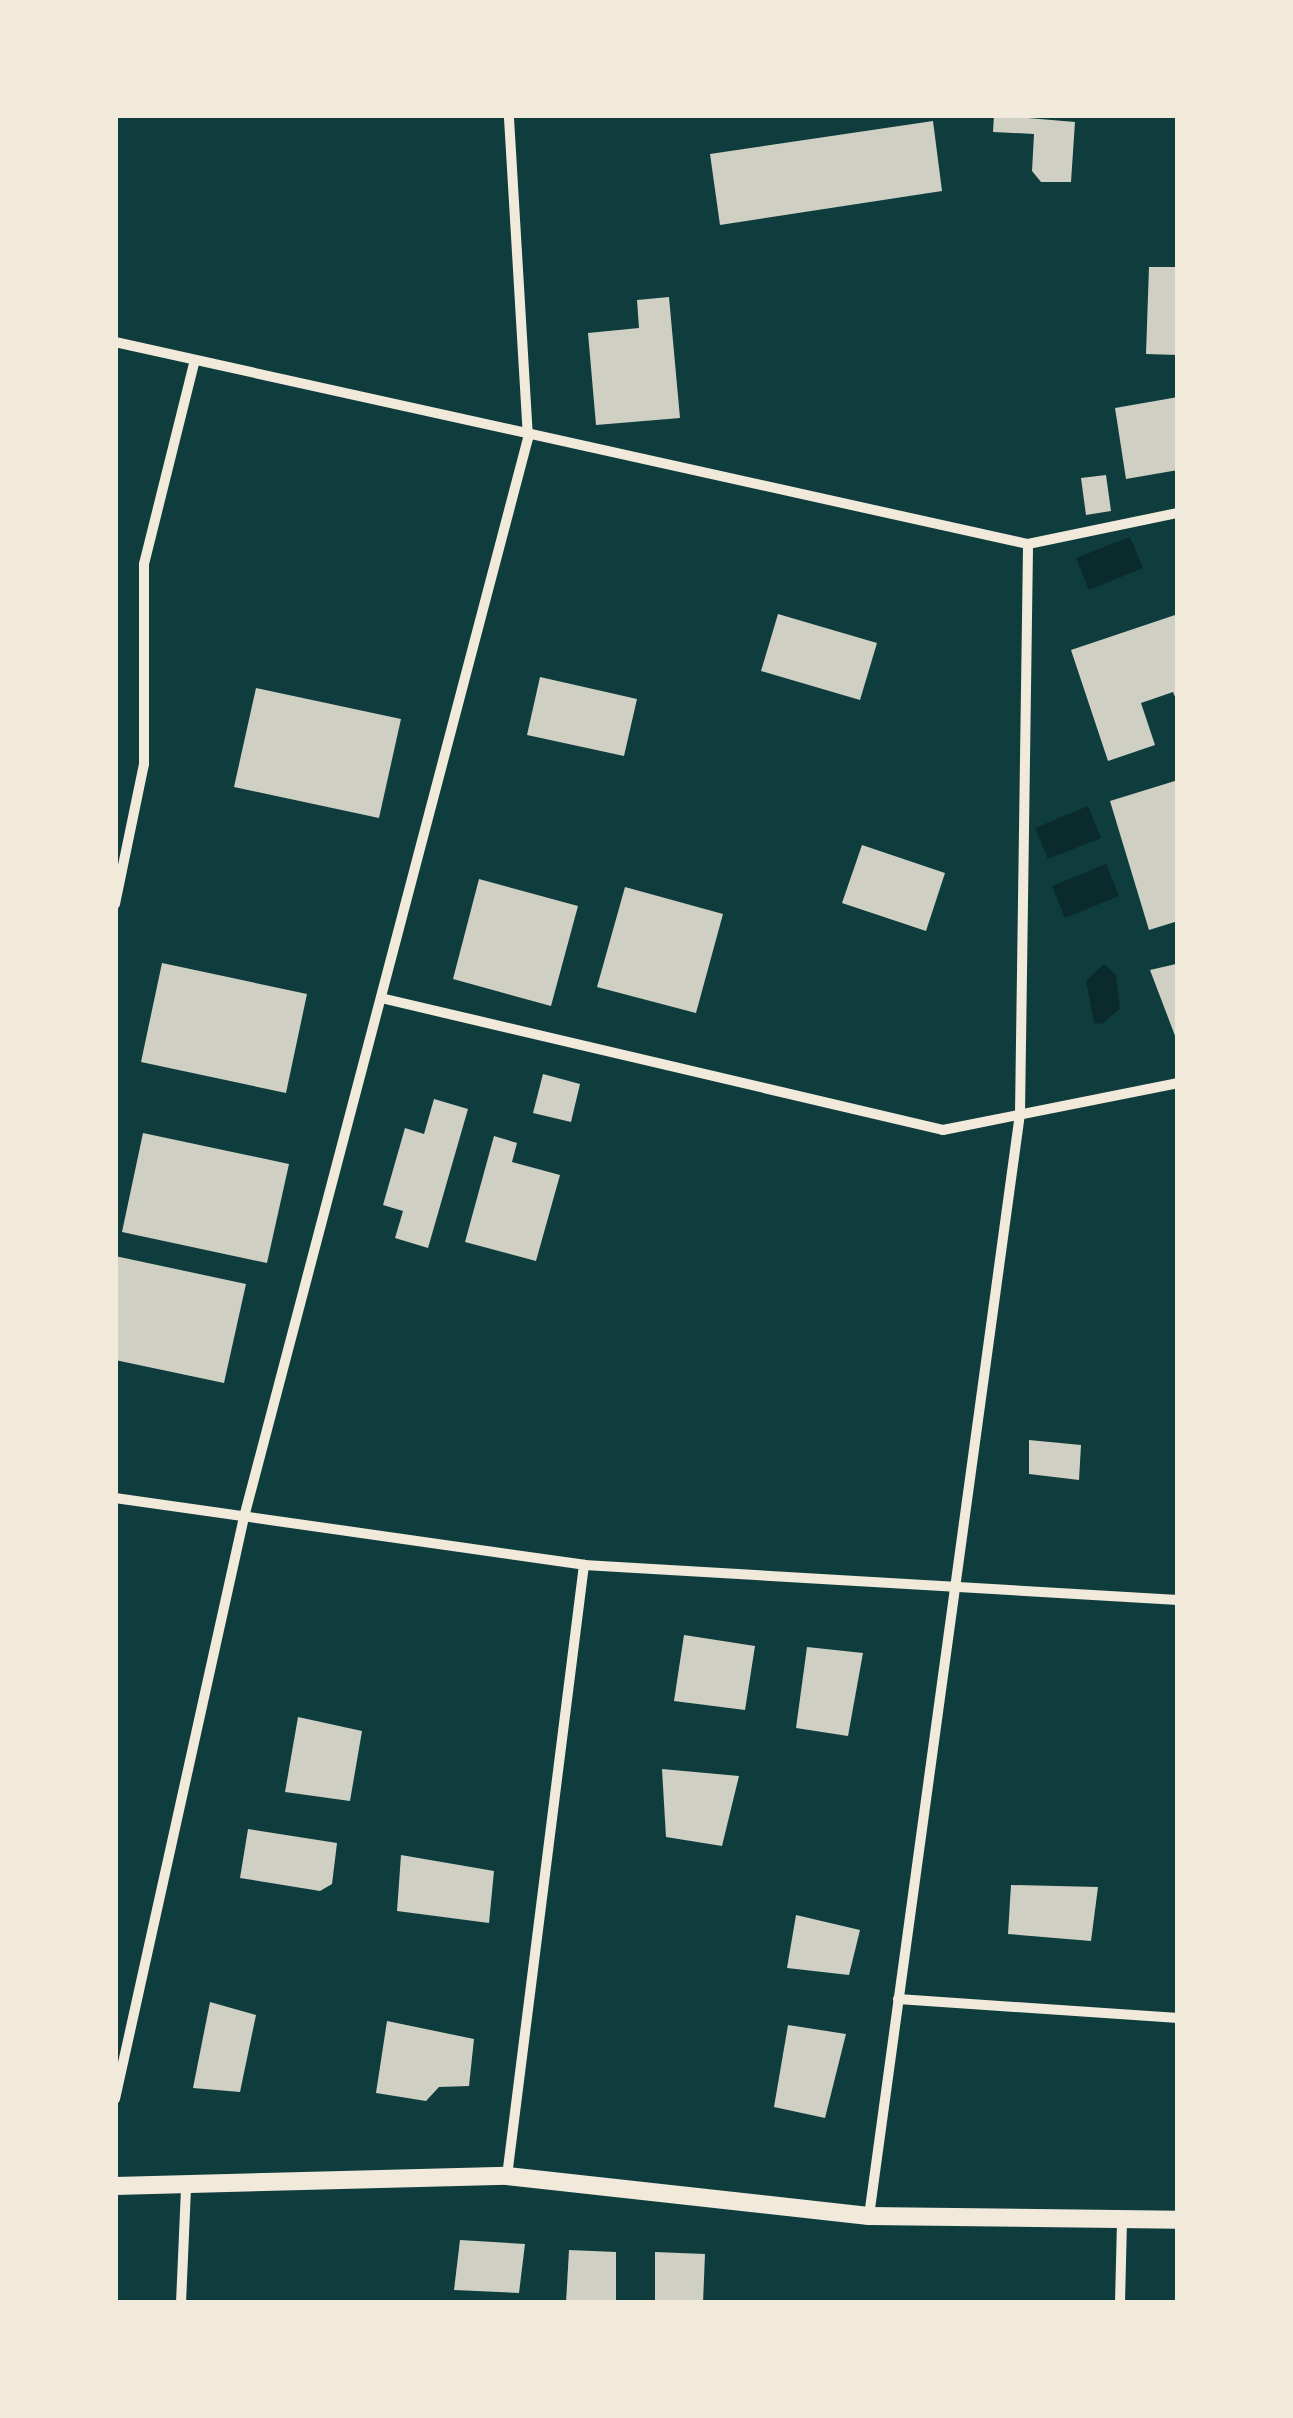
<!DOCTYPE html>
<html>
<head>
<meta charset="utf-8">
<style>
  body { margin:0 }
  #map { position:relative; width:1293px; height:2418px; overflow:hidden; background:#0f3d3e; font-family:"Archivo Narrow",sans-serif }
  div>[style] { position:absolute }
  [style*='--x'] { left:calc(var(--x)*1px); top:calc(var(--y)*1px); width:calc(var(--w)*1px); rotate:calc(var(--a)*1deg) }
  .water>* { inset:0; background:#0a2a2b }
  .building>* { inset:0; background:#cfcfc3 }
  .minor>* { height:10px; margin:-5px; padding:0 5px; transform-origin:5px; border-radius:5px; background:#f1e9da }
  .tertiary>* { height:18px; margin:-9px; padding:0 9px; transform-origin:9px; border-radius:9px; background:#f1e9da }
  span { translate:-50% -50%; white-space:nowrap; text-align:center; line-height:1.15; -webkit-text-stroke:9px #f1e9da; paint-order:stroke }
  .frame { position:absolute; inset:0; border:118px solid #f1e9da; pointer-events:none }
</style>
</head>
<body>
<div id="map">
  <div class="water">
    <i style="clip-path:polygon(1130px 537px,1143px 568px,1089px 590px,1076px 558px)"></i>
    <i style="clip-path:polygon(1088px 806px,1101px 838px,1048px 859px,1035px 828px)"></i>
    <i style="clip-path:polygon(1106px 864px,1119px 896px,1065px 918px,1052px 886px)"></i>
    <i style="clip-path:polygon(1104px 964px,1116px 975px,1120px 1009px,1102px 1024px,1094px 1023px,1086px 981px)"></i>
  </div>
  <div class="building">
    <i style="clip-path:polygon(994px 115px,1075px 122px,1071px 182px,1041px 182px,1032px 171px,1034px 134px,993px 132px)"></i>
    <i style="clip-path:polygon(933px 121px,942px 191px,720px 225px,710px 154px)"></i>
    <i style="clip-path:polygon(1149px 267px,1178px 267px,1178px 355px,1146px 354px)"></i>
    <i style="clip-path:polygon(669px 297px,680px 418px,596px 425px,588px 333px,639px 328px,637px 300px)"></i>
    <i style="clip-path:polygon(1178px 397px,1178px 470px,1126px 479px,1115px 408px)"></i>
    <i style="clip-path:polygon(1106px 475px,1111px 511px,1086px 515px,1081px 478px)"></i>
    <i style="clip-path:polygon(778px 614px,877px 643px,860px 700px,761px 671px)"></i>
    <i style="clip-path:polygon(1178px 614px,1178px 704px,1173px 692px,1141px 703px,1155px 745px,1108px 761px,1071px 650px)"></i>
    <i style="clip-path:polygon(540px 677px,637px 699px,624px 756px,527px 735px)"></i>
    <i style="clip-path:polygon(256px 688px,401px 719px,379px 818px,234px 787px)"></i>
    <i style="clip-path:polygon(1178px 780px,1178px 921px,1149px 930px,1110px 801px)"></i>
    <i style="clip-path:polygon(862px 845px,945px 873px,926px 931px,842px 903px)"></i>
    <i style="clip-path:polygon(479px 879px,578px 906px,551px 1006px,453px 979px)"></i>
    <i style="clip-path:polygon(625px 887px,723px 914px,696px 1013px,597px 987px)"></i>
    <i style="clip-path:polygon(1178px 951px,1178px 1040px,1177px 1041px,1150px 970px,1176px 964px)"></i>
    <i style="clip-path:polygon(162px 963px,307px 994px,286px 1093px,141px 1062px)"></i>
    <i style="clip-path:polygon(543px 1074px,580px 1084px,571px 1122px,533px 1113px)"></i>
    <i style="clip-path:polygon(434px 1099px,468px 1109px,428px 1248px,395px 1238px,403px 1211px,383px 1205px,405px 1128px,424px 1134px)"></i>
    <i style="clip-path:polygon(143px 1133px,289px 1164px,267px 1263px,122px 1232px)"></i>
    <i style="clip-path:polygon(494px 1136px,517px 1143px,512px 1162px,560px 1175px,536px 1261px,465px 1242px)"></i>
    <i style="clip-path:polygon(115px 1256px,246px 1284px,224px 1383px,115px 1360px)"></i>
    <i style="clip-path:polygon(1029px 1440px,1081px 1445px,1079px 1480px,1029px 1474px)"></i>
    <i style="clip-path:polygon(684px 1635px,755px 1646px,745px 1710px,674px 1701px)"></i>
    <i style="clip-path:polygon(807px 1647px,863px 1653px,848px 1736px,796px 1728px)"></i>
    <i style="clip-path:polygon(298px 1717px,362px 1731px,350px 1801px,285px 1792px)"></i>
    <i style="clip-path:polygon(662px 1769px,739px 1776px,722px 1846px,666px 1837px)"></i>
    <i style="clip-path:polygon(248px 1829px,337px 1843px,332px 1884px,320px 1891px,240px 1878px)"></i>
    <i style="clip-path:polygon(401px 1855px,494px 1871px,489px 1923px,397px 1911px)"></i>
    <i style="clip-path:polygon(1011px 1885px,1098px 1887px,1091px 1941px,1008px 1934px)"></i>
    <i style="clip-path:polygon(796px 1915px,860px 1930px,849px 1975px,787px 1968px)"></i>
    <i style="clip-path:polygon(210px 2002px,256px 2015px,240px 2092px,193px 2088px)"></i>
    <i style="clip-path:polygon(387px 2021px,474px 2039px,469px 2086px,439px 2087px,426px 2101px,376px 2093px)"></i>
    <i style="clip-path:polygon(788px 2025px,846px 2034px,825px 2118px,774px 2107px)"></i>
    <i style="clip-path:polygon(460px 2240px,525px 2244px,519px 2293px,454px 2290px)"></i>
    <i style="clip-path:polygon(569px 2250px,616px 2252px,616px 2303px,566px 2303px)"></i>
    <i style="clip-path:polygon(655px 2252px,705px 2254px,703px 2303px,655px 2303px)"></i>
  </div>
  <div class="minor">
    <i style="--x:115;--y:342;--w:935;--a:12.48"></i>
    <i style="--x:1028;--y:544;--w:153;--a:-11.7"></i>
    <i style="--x:115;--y:904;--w:143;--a:-78.3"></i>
    <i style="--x:144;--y:764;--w:200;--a:-90"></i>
    <i style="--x:144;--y:564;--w:206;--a:-76"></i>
    <i style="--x:381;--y:998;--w:577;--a:13.22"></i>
    <i style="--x:943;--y:1130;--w:240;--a:-11.3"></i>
    <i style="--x:115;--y:1498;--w:474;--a:8.1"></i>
    <i style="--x:584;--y:1565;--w:595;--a:3.37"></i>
    <i style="--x:898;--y:1999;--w:281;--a:3.9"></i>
    <i style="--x:115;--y:2099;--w:596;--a:-77.5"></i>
    <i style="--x:244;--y:1517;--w:1116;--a:-75.25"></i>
    <i style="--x:528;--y:438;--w:324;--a:-93.4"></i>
    <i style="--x:507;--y:2176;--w:616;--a:-82.82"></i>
    <i style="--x:869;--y:2216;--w:1113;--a:-82.2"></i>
    <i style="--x:1020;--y:1113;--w:569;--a:-89.19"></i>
    <i style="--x:181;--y:2303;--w:115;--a:-87.5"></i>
    <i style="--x:1120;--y:2303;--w:84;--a:-88.6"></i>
  </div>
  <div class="tertiary">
    <i style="--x:115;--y:2186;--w:392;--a:-1.5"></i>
    <i style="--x:507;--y:2176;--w:364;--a:6.3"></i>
    <i style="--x:869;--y:2216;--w:309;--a:0.7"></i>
  </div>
  <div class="frame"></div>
</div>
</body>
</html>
